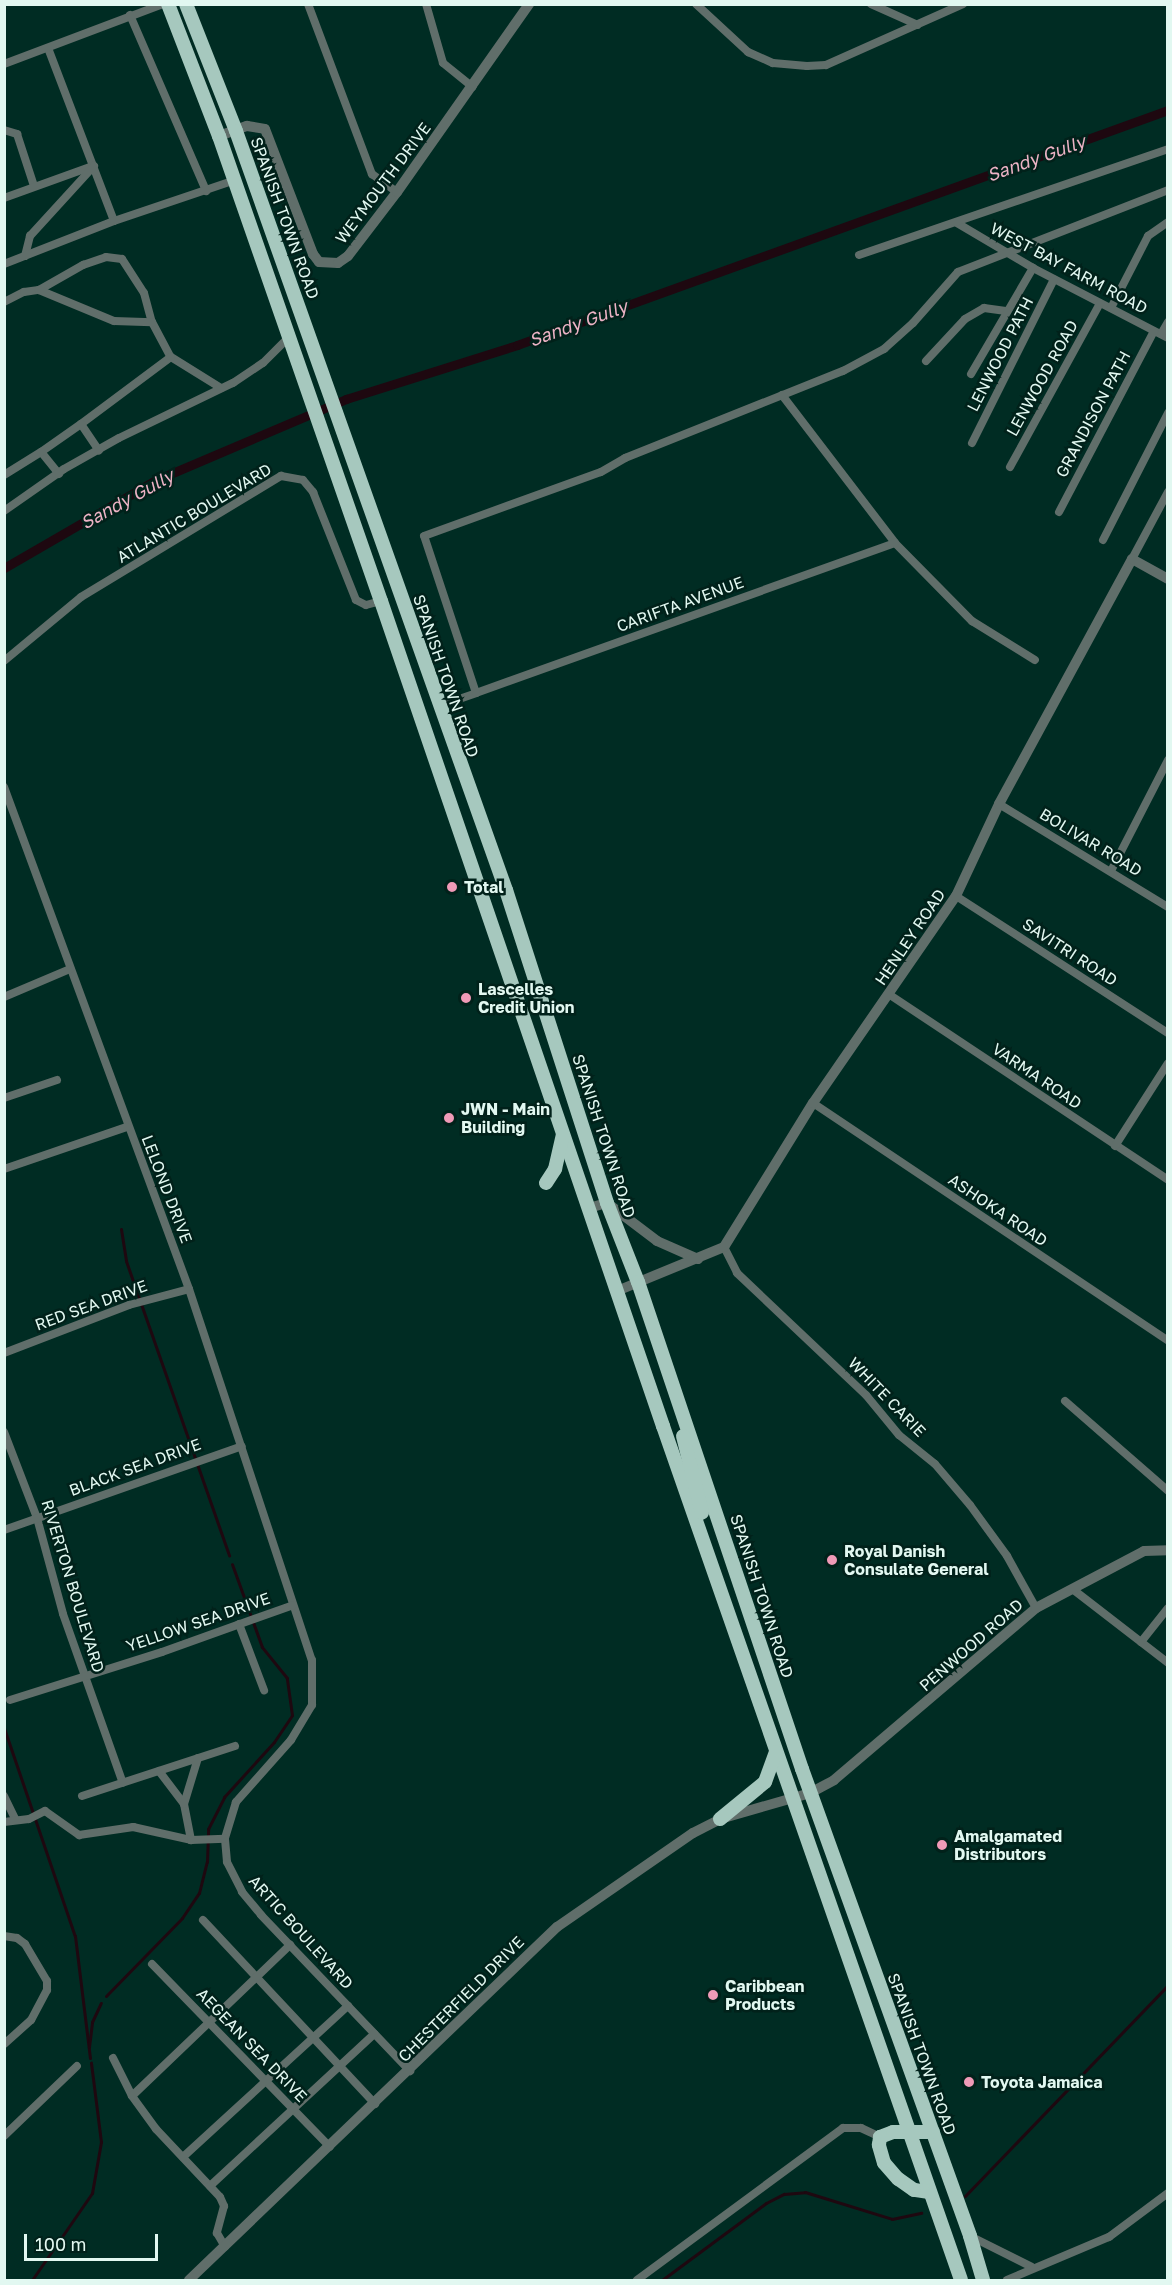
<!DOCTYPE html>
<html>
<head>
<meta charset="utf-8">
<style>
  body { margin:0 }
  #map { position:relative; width:1172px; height:2285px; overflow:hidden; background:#002c23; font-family:"Golos Text",sans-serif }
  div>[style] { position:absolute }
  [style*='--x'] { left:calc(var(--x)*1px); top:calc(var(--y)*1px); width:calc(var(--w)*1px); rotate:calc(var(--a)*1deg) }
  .stream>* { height:3px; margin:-1.5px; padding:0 1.5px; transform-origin:1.5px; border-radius:1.5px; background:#1e0810 }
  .canal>* { height:9px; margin:-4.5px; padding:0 4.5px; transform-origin:4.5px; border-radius:4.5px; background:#1e0810 }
  .minor>* { height:8px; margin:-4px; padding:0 4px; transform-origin:4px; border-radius:4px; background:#606e6a }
  .tertiary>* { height:10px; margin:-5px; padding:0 5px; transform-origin:5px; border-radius:5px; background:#606e6a }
  .trunk>* { height:14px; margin:-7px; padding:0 7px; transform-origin:7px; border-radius:7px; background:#a6c8be }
  .dots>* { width:16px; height:16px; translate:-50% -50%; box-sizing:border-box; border:3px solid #01211a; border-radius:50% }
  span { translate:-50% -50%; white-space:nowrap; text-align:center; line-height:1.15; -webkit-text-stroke:5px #01211a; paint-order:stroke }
  .street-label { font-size:16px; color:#e2f8f1 }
  .poi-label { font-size:16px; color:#e2f8f1; font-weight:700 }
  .left { translate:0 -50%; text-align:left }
  .water-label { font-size:18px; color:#ecb3c5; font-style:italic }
  .frame { position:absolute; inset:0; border:6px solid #e2f8f1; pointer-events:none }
  .scale { position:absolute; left:24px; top:2234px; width:134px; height:27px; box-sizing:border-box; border:3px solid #e2f8f1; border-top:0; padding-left:8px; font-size:18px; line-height:21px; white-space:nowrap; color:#e2f8f1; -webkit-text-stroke:4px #01211a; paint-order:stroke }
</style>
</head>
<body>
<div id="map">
  <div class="stream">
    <i style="--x:121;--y:1229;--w:32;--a:81"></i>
    <i style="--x:126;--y:1261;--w:312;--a:70.7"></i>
    <i style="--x:4;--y:1728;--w:220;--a:71.2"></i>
    <i style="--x:75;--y:1936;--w:123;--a:83"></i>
    <i style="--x:106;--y:1996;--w:109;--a:-45.7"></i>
    <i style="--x:182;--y:1918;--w:30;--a:-56"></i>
    <i style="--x:199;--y:1893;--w:32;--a:-76"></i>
    <i style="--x:207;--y:1862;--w:33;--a:-88"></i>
    <i style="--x:208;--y:1829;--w:36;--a:-63"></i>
    <i style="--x:224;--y:1797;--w:74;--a:-47.7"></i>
    <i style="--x:274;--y:1742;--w:32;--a:-56"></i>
    <i style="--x:292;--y:1715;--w:37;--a:-98"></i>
    <i style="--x:287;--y:1678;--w:40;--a:-129"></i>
    <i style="--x:262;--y:1647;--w:88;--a:-109.9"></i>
    <i style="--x:89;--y:2047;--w:25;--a:-83"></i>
    <i style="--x:92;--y:2022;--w:21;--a:-65"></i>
    <i style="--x:965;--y:2196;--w:293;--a:-46.1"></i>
    <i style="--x:32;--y:2280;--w:106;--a:-55.4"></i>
    <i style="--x:92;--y:2193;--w:52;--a:-80"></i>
    <i style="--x:101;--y:2142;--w:80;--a:-97.2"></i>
    <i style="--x:662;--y:2280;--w:129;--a:-36.5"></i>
    <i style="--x:766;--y:2203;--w:20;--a:-27"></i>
    <i style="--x:784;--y:2194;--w:21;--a:-5"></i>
    <i style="--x:805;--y:2192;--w:91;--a:17.2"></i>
    <i style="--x:892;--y:2219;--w:30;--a:-12"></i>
  </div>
  <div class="canal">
    <i style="--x:4;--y:568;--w:176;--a:-30.1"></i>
    <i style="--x:156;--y:480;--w:207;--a:-23.1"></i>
    <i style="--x:346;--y:399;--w:179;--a:-17.5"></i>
    <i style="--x:517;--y:345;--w:692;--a:-19.85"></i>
  </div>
  <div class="minor">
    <i style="--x:308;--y:4;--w:182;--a:69.4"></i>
    <i style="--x:372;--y:174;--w:31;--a:36"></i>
    <i style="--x:426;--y:4;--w:61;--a:73.9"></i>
    <i style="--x:443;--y:63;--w:38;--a:39"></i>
    <i style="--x:696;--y:4;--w:71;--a:42.7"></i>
    <i style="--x:748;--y:52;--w:27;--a:24"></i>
    <i style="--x:773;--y:63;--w:34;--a:5"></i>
    <i style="--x:807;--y:66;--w:19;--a:-3"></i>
    <i style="--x:826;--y:65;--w:150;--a:-24"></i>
    <i style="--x:871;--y:4;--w:51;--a:24.1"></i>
    <i style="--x:130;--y:15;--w:192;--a:66.6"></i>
    <i style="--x:48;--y:48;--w:185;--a:69.1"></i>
    <i style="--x:4;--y:64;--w:170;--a:-20.7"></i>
    <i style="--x:4;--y:130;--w:14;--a:17"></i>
    <i style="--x:17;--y:134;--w:55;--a:71.9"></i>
    <i style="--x:4;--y:198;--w:95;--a:-19.8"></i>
    <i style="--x:957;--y:223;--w:88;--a:30.6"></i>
    <i style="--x:1033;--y:268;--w:152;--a:27.4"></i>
    <i style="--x:859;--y:255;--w:327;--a:-18.9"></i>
    <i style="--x:25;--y:256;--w:21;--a:-76"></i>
    <i style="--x:30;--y:236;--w:95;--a:-47.6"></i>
    <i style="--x:4;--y:264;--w:118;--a:-21.4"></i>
    <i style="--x:114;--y:221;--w:128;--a:-18.7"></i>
    <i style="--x:39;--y:290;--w:51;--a:-29.6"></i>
    <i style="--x:83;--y:265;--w:24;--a:-19"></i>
    <i style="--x:106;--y:257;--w:16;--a:7"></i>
    <i style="--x:122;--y:259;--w:40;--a:57.1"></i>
    <i style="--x:144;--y:293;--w:30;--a:75"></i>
    <i style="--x:152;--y:322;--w:40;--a:62"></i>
    <i style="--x:171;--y:357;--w:59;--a:31.8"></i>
    <i style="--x:4;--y:302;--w:22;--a:-27"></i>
    <i style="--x:24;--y:292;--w:15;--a:-8"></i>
    <i style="--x:39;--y:290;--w:81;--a:22.5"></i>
    <i style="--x:114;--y:321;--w:38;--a:2"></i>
    <i style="--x:1111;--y:308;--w:81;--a:-62.8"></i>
    <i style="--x:1148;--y:236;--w:24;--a:-35"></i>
    <i style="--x:1161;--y:334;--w:14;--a:-60"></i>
    <i style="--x:926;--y:361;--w:57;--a:-47.1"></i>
    <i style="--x:965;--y:319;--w:22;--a:-30"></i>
    <i style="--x:984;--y:308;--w:22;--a:8"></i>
    <i style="--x:971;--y:374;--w:123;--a:-59.7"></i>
    <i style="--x:782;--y:395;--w:186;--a:52.6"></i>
    <i style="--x:895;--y:543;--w:110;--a:45.4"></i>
    <i style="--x:972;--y:621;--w:74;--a:31.8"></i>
    <i style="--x:81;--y:424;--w:112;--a:-36.7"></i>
    <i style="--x:972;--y:443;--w:183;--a:-63.4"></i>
    <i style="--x:1010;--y:467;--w:187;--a:-61.2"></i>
    <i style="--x:59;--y:474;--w:28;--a:-129"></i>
    <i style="--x:41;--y:452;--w:49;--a:-35"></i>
    <i style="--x:81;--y:424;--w:32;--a:56"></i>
    <i style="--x:4;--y:475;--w:44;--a:-31.9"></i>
    <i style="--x:4;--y:511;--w:73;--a:-35"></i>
    <i style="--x:64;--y:469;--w:63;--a:-29.4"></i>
    <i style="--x:119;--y:438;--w:127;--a:-25.8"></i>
    <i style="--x:233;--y:383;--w:36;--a:-34"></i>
    <i style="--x:263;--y:363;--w:37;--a:-45"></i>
    <i style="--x:1059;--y:512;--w:204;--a:-62.3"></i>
    <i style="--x:1103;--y:540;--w:143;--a:-62.9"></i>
    <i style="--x:1132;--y:559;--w:76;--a:-61.8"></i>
    <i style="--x:4;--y:661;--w:100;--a:-39.7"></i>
    <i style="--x:81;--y:597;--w:234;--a:-31.2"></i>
    <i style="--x:281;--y:476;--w:22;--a:10"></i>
    <i style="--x:303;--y:480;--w:16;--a:50"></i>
    <i style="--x:313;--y:492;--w:116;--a:68.3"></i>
    <i style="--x:356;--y:600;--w:11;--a:27"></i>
    <i style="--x:366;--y:605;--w:16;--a:-15"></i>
    <i style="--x:476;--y:693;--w:445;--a:-19.7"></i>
    <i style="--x:439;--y:706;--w:39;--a:-19"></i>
    <i style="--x:476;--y:693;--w:165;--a:-108.3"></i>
    <i style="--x:424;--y:536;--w:188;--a:-19.9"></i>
    <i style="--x:601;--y:472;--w:28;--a:-30"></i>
    <i style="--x:625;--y:458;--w:235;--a:-21.8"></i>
    <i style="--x:843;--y:371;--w:47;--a:-28.2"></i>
    <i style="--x:884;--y:349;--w:39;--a:-42"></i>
    <i style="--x:913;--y:323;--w:68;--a:-48.6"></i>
    <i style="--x:958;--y:272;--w:225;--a:-21.3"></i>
    <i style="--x:4;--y:787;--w:535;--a:69.77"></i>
    <i style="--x:189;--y:1289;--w:391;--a:71.7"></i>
    <i style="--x:312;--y:1660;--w:45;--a:90"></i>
    <i style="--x:312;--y:1705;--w:41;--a:121"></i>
    <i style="--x:291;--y:1740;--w:83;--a:131.6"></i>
    <i style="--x:236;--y:1802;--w:39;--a:107"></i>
    <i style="--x:225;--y:1839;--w:23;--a:85"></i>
    <i style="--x:227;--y:1862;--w:34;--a:63"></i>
    <i style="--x:242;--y:1892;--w:30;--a:50"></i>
    <i style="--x:261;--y:1915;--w:216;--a:46.3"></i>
    <i style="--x:999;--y:804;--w:198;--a:31.4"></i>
    <i style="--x:1111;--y:871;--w:125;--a:-62.8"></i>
    <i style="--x:956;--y:896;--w:252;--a:32.9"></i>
    <i style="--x:890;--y:995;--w:334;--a:33.6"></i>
    <i style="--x:4;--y:997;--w:72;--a:-23"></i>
    <i style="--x:4;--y:1098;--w:56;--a:-18.8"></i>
    <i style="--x:813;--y:1103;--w:427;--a:33.8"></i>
    <i style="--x:1115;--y:1146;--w:98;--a:-57.4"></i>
    <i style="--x:4;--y:1169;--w:130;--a:-18.9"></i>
    <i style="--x:724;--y:1247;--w:29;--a:63"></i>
    <i style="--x:737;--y:1273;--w:178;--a:43.4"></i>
    <i style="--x:866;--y:1395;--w:52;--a:50.5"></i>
    <i style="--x:899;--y:1435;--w:46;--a:38.9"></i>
    <i style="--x:935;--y:1464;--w:54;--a:49.5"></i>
    <i style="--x:970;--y:1505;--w:63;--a:54"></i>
    <i style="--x:1007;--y:1556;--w:60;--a:60.9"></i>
    <i style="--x:4;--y:1353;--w:134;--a:-21"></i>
    <i style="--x:129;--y:1305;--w:62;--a:-14.9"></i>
    <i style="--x:1065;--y:1401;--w:137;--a:41.1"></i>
    <i style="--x:4;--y:1432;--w:92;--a:69"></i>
    <i style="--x:37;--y:1518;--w:99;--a:74.8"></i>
    <i style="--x:63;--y:1614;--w:179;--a:70.5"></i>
    <i style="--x:4;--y:1530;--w:252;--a:-19.4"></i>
    <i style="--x:1075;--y:1591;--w:118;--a:37.7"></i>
    <i style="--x:239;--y:1624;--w:71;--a:69.3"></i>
    <i style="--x:1141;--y:1642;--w:43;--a:-51.5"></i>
    <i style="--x:10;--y:1700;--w:159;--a:-17.5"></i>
    <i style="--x:162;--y:1652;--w:139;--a:-19.7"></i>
    <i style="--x:159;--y:1771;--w:41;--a:52.9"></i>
    <i style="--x:184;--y:1804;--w:37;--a:79"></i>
    <i style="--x:4;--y:1796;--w:25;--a:64"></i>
    <i style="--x:82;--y:1796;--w:161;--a:-18.1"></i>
    <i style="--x:184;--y:1804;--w:48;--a:-73.1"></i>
    <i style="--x:4;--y:1822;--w:25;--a:-7"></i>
    <i style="--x:29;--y:1819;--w:18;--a:-27"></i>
    <i style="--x:45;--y:1811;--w:42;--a:35.2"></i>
    <i style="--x:79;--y:1835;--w:55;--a:-8.4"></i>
    <i style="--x:133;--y:1827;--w:59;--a:12.6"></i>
    <i style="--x:191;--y:1840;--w:34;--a:-2"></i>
    <i style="--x:203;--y:1920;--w:252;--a:46.9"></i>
    <i style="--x:4;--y:1936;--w:13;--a:9"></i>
    <i style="--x:17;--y:1938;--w:10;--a:37"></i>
    <i style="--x:25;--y:1944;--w:43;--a:59.3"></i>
    <i style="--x:47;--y:1981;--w:9;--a:90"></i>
    <i style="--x:47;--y:1990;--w:34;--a:118"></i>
    <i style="--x:31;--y:2020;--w:36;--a:138"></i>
    <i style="--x:152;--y:1964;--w:255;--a:45.8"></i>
    <i style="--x:113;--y:2058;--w:42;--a:63.4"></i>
    <i style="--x:132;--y:2096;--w:41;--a:54"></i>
    <i style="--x:156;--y:2129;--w:93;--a:46.7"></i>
    <i style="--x:220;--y:2197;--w:10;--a:66"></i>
    <i style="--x:224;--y:2206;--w:28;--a:105"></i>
    <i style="--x:217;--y:2233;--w:16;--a:60"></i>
    <i style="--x:132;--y:2096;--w:219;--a:-43.7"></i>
    <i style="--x:4;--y:2136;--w:101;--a:-43.8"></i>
    <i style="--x:183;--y:2157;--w:224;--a:-42.5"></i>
    <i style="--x:210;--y:2186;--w:224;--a:-42.8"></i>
    <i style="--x:970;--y:2236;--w:69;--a:26.6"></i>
    <i style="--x:637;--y:2280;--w:256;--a:-36.4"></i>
    <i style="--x:843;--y:2128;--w:18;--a:0"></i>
    <i style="--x:861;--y:2128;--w:21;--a:25"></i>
    <i style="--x:1007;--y:2280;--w:111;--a:-22.9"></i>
    <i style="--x:1109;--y:2237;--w:74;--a:-36.7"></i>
  </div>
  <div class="tertiary">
    <i style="--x:219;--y:136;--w:30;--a:-20"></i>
    <i style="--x:247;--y:126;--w:18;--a:9"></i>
    <i style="--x:265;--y:129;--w:134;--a:69"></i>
    <i style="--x:313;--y:254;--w:10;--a:53"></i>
    <i style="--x:319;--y:262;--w:19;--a:3"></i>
    <i style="--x:338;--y:263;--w:12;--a:-35"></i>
    <i style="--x:348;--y:256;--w:81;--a:-52.6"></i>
    <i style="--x:397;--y:192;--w:230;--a:-54.9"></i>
    <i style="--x:589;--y:1208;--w:19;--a:-16"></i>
    <i style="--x:607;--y:1203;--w:63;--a:37.2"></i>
    <i style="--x:657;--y:1241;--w:45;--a:23.7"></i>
    <i style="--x:617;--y:1291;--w:116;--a:-22.4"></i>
    <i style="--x:724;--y:1247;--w:169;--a:-58.3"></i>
    <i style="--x:813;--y:1103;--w:252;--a:-55.4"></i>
    <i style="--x:956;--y:896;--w:102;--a:-64.9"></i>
    <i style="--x:999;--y:804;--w:279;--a:-61.5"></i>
    <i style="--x:1132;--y:559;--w:41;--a:29.1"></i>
    <i style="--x:189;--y:2280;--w:510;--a:-43.81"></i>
    <i style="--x:557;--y:1927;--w:165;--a:-34.7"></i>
    <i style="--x:693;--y:1833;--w:30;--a:-27"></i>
    <i style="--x:720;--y:1819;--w:94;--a:-16.1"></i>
    <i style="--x:810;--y:1793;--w:27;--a:-28"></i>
    <i style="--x:834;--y:1780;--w:265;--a:-40.4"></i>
    <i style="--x:1036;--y:1608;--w:122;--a:-27.8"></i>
    <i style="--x:1144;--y:1551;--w:24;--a:-2"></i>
  </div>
  <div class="trunk">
    <i style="--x:168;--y:4;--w:142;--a:68.9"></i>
    <i style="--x:219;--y:136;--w:492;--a:70.8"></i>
    <i style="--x:381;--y:601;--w:872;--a:71.13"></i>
    <i style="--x:663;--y:1426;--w:904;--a:70.76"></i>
    <i style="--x:186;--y:4;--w:136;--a:68.5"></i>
    <i style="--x:236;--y:131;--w:806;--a:70.42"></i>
    <i style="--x:506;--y:890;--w:329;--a:72.1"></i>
    <i style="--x:607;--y:1203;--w:85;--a:68.6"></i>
    <i style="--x:638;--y:1282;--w:514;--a:71.39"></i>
    <i style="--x:802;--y:1769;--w:496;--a:70.2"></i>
    <i style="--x:970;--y:2236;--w:46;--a:73.5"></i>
    <i style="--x:546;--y:1183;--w:17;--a:-57"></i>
    <i style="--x:555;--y:1169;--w:35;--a:-77"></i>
    <i style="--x:683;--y:1436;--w:79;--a:76.1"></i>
    <i style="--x:720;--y:1819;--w:58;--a:-39.4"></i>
    <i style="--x:765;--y:1782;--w:32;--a:-70"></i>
    <i style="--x:929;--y:2192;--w:15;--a:-172"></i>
    <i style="--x:914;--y:2190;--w:19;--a:-145"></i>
    <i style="--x:898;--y:2179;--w:21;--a:-131"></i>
    <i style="--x:884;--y:2163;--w:19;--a:-106"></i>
    <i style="--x:879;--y:2145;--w:8;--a:-83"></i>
    <i style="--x:880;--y:2137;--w:14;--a:-21"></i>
    <i style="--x:893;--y:2132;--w:40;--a:0"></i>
  </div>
  <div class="dots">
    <i style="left:452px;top:887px;background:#f09ab7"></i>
    <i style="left:466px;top:998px;background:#f09ab7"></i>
    <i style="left:449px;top:1118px;background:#f09ab7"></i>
    <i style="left:832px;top:1560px;background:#f09ab7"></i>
    <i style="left:942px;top:1845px;background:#f09ab7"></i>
    <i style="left:713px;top:1995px;background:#f09ab7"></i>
    <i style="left:969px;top:2082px;background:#f09ab7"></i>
  </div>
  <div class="street-label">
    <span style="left:383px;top:183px;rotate:-53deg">WEYMOUTH DRIVE</span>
    <span style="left:285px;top:218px;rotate:70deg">SPANISH TOWN ROAD</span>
    <span style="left:1069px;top:268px;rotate:28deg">WEST BAY FARM ROAD</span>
    <span style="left:1000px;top:354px;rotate:-63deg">LENWOOD PATH</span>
    <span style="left:1042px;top:378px;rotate:-61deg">LENWOOD ROAD</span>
    <span style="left:1093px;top:414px;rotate:-62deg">GRANDISON PATH</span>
    <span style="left:194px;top:513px;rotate:-31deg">ATLANTIC BOULEVARD</span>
    <span style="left:680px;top:604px;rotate:-20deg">CARIFTA AVENUE</span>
    <span style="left:446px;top:676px;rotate:71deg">SPANISH TOWN ROAD</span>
    <span style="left:1091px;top:842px;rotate:31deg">BOLIVAR ROAD</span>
    <span style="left:910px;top:937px;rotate:-56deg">HENLEY ROAD</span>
    <span style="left:1070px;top:952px;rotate:33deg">SAVITRI ROAD</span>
    <span style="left:1037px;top:1076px;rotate:34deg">VARMA ROAD</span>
    <span style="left:604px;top:1136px;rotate:72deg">SPANISH TOWN ROAD</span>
    <span style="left:167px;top:1189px;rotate:69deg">LELOND DRIVE</span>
    <span style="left:998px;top:1210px;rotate:34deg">ASHOKA ROAD</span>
    <span style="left:91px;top:1305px;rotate:-20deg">RED SEA DRIVE</span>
    <span style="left:887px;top:1397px;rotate:46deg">WHITE CARIE</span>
    <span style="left:135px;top:1467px;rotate:-20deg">BLACK SEA DRIVE</span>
    <span style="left:73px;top:1586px;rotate:73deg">RIVERTON BOULEVARD</span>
    <span style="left:762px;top:1596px;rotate:72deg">SPANISH TOWN ROAD</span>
    <span style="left:198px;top:1622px;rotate:-19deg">YELLOW SEA DRIVE</span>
    <span style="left:971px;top:1645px;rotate:-41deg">PENWOOD ROAD</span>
    <span style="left:301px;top:1932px;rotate:48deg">ARTIC BOULEVARD</span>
    <span style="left:461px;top:1999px;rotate:-45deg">CHESTERFIELD DRIVE</span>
    <span style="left:252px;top:2045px;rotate:46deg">AEGEAN SEA DRIVE</span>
    <span style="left:922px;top:2054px;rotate:70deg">SPANISH TOWN ROAD</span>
  </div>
  <div class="poi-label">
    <span class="left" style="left:464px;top:887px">Total</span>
    <span class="left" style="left:478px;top:998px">Lascelles<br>Credit Union</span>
    <span class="left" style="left:461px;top:1118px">JWN - Main<br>Building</span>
    <span class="left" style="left:844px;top:1560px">Royal Danish<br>Consulate General</span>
    <span class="left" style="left:954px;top:1845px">Amalgamated<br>Distributors</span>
    <span class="left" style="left:725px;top:1995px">Caribbean<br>Products</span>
    <span class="left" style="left:981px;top:2082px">Toyota Jamaica</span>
  </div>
  <div class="water-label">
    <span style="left:1036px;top:158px;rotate:-20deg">Sandy Gully</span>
    <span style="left:578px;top:323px;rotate:-20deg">Sandy Gully</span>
    <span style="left:127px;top:499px;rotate:-29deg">Sandy Gully</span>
  </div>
  <div class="frame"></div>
  <div class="scale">100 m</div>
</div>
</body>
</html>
